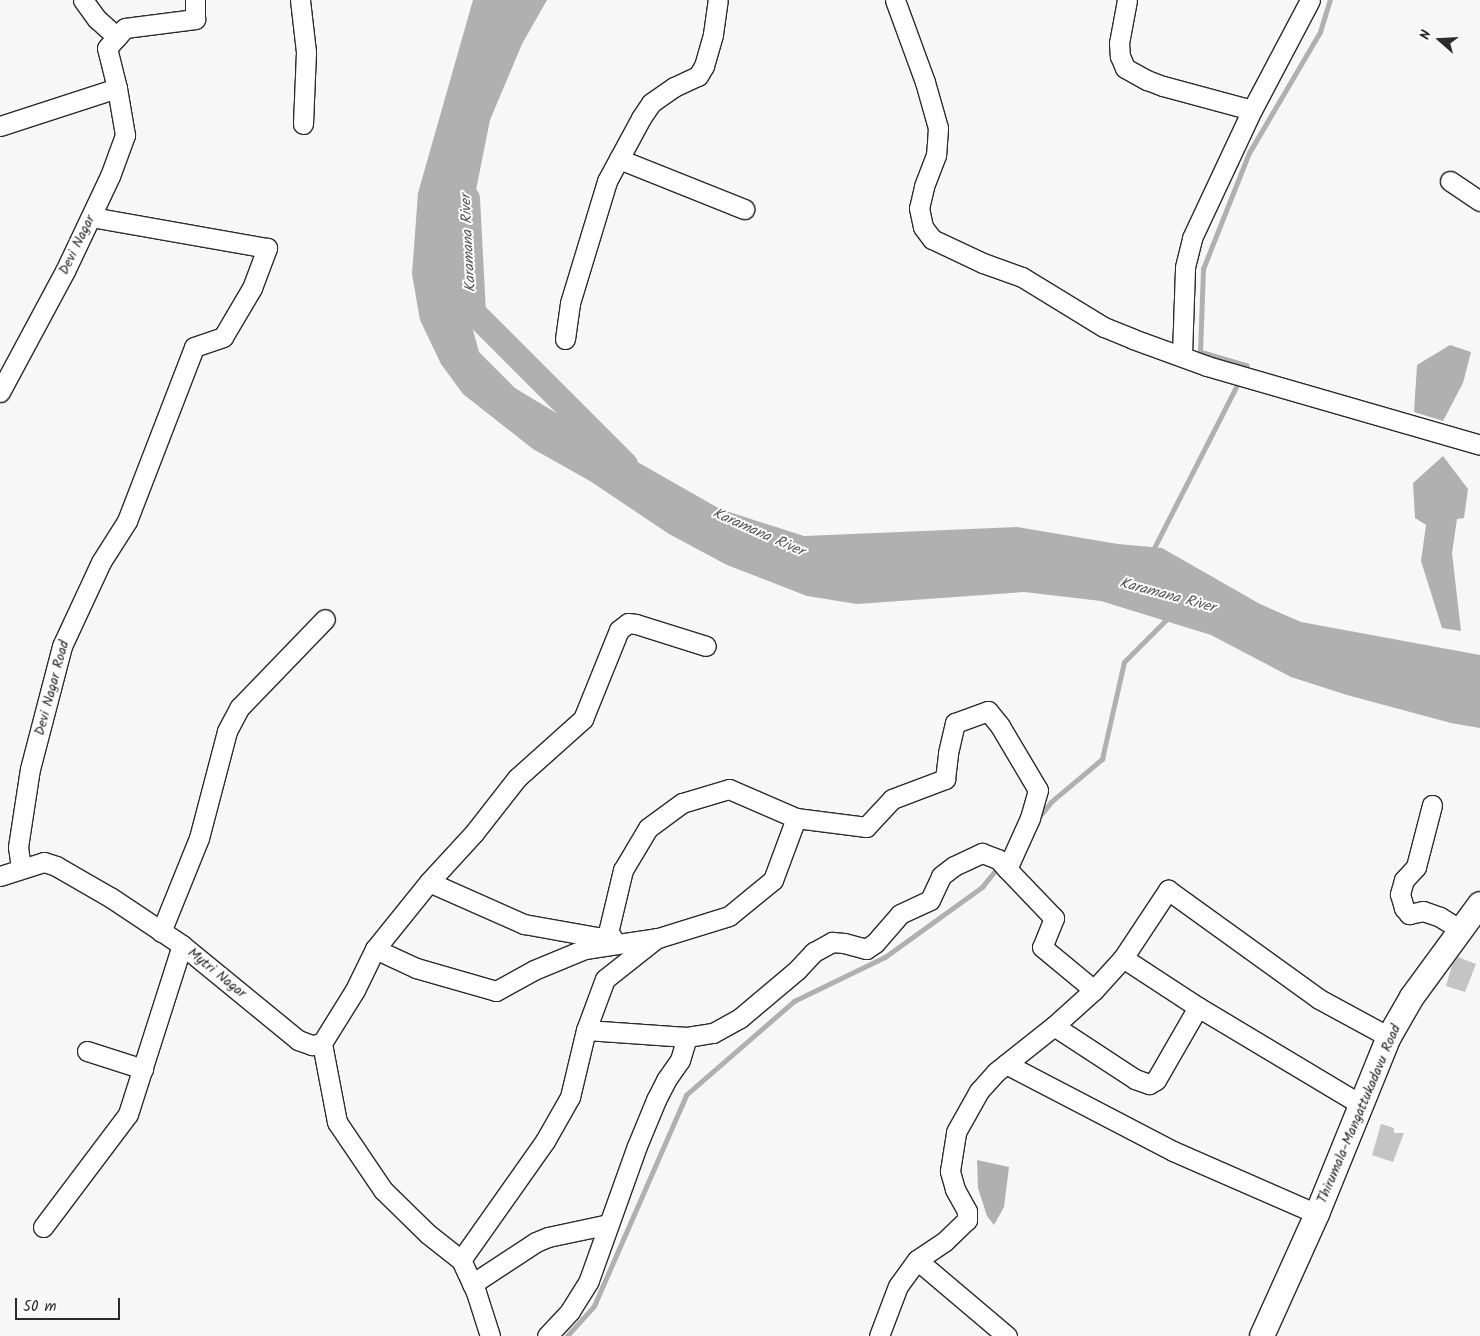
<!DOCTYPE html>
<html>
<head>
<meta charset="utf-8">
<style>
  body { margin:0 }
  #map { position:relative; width:1480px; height:1336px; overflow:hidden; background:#f7f7f7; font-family:Kalam,sans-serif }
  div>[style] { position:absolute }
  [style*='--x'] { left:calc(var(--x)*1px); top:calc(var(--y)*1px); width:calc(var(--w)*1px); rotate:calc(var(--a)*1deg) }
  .water>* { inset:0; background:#b0b0b0 }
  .stream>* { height:4.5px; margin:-2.25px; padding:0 2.25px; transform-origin:2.25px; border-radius:2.25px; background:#b0b0b0 }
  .river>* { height:25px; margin:-12.5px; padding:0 12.5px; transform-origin:12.5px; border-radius:12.5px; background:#b0b0b0 }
  .building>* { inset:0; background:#c4c4c4 }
  .roads { filter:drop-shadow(1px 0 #2b2b2b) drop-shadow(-1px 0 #2b2b2b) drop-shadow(0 1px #2b2b2b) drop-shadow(0 -1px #2b2b2b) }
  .minor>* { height:19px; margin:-9.5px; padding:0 9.5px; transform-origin:9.5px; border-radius:9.5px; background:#fff }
  .major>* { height:24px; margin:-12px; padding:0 12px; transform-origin:12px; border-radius:12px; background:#fff }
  span { translate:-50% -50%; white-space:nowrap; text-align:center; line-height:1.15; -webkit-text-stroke:4px #fff; paint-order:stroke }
  .street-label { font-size:14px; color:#2b2b2b }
  .water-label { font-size:15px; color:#5a5a5a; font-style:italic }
  .north { position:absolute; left:1415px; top:15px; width:50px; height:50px; -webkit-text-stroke:4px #fff; paint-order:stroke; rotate:289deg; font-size:14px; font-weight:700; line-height:20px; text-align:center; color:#2b2b2b }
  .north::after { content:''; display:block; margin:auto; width:18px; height:22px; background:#2b2b2b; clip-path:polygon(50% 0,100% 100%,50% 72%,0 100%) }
  .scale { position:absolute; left:15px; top:1298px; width:105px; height:22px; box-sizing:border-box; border:2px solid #2b2b2b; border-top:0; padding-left:6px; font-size:15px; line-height:18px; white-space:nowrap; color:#2b2b2b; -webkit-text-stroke:4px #fff; paint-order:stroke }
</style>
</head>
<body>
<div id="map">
  <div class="water">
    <i style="clip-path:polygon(473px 0,547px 0,522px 44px,490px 120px,470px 220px,462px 290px,479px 352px,515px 388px,627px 456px,720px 509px,804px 536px,1017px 527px,1118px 544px,1162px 548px,1260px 604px,1301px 622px,1480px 655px,1480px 728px,1451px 723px,1347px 695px,1291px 677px,1211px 635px,1101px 601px,1024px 592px,857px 604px,807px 596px,727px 565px,669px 534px,590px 481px,533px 449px,463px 394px,441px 364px,420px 320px,412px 274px,418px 193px)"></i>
    <i style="clip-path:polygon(1450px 345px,1471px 352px,1463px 383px,1443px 421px,1414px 412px,1417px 365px)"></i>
    <i style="clip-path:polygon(1443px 456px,1468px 489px,1464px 518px,1457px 519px,1452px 553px,1461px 631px,1442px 628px,1421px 561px,1426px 525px,1415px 518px,1413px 483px)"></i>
    <i style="clip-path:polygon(977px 1160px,1009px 1167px,1004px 1207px,994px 1225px,987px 1216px,978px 1188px)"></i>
  </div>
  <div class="stream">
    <i style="--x:1247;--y:366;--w:49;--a:-163.4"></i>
    <i style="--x:1200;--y:352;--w:83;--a:-87.9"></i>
    <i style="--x:1203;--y:269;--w:125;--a:-68.4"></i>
    <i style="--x:1249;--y:153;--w:140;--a:-59.6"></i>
    <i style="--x:1320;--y:32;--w:34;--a:-73"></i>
    <i style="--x:1152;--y:552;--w:185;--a:-63"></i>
    <i style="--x:1039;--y:817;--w:19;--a:-51"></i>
    <i style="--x:1051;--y:802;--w:67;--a:-40.1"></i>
    <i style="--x:1102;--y:759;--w:99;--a:-77.2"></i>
    <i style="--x:1124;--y:662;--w:64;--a:-45"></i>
    <i style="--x:567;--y:1336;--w:40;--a:-48"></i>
    <i style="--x:594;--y:1306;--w:230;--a:-66.4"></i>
    <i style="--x:686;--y:1095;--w:143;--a:-41"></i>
    <i style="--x:794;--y:1001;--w:101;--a:-25.8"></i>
    <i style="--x:885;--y:957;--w:120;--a:-35.8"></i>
    <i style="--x:982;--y:887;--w:19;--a:-51"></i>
  </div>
  <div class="river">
    <i style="--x:467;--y:198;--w:114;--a:87"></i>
    <i style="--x:473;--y:312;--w:215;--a:45"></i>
  </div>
  <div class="building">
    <i style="clip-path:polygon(1458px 957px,1476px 964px,1465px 992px,1446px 986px,1452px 965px)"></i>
    <i style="clip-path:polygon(1381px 1124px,1394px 1128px,1394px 1133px,1404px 1133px,1393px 1162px,1372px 1155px)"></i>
  </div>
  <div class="roads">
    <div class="minor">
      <i style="--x:83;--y:0;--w:24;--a:54"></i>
      <i style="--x:97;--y:19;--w:27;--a:42"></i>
      <i style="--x:300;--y:0;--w:52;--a:83.4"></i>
      <i style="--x:306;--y:52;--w:72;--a:92.4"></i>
      <i style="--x:895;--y:0;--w:87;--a:69.9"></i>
      <i style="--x:925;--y:82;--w:48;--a:74.2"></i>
      <i style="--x:938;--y:128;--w:27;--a:94"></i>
      <i style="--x:936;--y:155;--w:34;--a:111"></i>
      <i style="--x:924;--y:187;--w:22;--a:103"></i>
      <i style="--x:919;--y:208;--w:19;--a:78"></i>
      <i style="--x:923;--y:227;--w:15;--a:53"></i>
      <i style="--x:932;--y:239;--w:56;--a:25.2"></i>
      <i style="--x:983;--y:263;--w:41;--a:19.7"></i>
      <i style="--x:1022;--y:277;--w:96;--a:31.4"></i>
      <i style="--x:1104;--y:327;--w:31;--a:22"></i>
      <i style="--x:1133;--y:339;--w:79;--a:20"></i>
      <i style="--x:1207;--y:366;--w:284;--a:16.1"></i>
      <i style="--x:1127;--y:0;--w:44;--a:100.5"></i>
      <i style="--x:1119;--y:43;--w:13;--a:86"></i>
      <i style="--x:1120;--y:56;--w:13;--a:67"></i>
      <i style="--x:1125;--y:68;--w:25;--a:29"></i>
      <i style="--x:1147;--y:80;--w:17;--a:21"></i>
      <i style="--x:1163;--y:86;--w:92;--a:15.1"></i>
      <i style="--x:0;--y:126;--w:123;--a:-18"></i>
      <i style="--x:117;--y:88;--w:41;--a:-104"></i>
      <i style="--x:107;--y:48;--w:27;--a:-48"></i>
      <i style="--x:125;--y:28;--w:71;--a:-7.3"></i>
      <i style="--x:195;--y:19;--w:19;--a:-90"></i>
      <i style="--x:619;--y:159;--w:135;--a:21.8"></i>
      <i style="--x:1450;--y:181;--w:36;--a:34"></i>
      <i style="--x:565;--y:339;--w:36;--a:-82"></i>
      <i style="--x:570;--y:303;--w:127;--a:-73.1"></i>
      <i style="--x:607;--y:181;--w:72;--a:-61.6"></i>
      <i style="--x:641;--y:118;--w:18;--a:-56"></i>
      <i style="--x:651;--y:103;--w:28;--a:-35"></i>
      <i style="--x:674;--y:87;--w:26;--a:-25"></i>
      <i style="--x:698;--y:76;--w:12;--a:-59"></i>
      <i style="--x:704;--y:66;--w:33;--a:-74"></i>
      <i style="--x:713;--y:34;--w:34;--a:-82"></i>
      <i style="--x:1182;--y:355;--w:88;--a:-88"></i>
      <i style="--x:1185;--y:267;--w:30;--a:-76"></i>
      <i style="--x:1192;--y:238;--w:141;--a:-64.9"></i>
      <i style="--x:1252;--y:110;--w:124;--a:-62.2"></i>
      <i style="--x:0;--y:392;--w:137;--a:-61.8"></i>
      <i style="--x:65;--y:271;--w:105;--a:-64.7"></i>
      <i style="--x:110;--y:176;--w:44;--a:-69.9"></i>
      <i style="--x:125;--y:135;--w:48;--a:-99.7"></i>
      <i style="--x:1432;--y:805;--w:64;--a:104.5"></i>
      <i style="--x:1416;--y:867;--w:18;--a:133"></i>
      <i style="--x:1404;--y:880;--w:15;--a:106"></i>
      <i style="--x:1400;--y:894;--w:15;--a:74"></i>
      <i style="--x:1404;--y:908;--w:8;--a:50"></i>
      <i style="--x:1409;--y:914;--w:14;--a:-12"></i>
      <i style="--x:1423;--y:911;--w:18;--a:19"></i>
      <i style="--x:1440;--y:917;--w:25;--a:32"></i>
      <i style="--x:21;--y:868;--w:21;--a:-98"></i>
      <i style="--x:18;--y:847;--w:79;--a:-81.3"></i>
      <i style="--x:30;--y:769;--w:127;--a:-75.4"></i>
      <i style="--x:62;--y:646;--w:93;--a:-65.1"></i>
      <i style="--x:101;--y:562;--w:49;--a:-57.6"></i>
      <i style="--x:127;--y:521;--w:186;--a:-68.9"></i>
      <i style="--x:194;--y:347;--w:31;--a:-19"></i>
      <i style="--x:223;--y:337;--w:57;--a:-59.4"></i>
      <i style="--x:252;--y:288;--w:43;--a:-69.4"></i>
      <i style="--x:267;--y:248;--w:179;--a:-170"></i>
      <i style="--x:0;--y:876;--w:46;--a:-17.7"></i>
      <i style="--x:44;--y:862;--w:13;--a:18"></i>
      <i style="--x:56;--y:866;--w:62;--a:29.9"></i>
      <i style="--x:110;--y:897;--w:87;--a:33.7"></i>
      <i style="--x:182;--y:945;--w:150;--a:39.3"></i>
      <i style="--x:298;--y:1040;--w:15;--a:20"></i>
      <i style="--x:312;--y:1045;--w:10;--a:-11"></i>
      <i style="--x:429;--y:882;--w:104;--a:23.9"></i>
      <i style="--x:524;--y:924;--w:73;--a:10.2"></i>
      <i style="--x:596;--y:937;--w:16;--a:0"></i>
      <i style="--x:161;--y:932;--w:101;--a:-68"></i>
      <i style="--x:199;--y:838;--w:111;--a:-75.3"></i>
      <i style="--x:227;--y:731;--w:27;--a:-62"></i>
      <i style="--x:240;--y:707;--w:122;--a:-46"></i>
      <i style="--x:607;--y:937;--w:69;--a:-76.6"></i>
      <i style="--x:623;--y:870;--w:49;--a:-59.2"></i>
      <i style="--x:648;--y:828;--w:42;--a:-36.3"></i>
      <i style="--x:682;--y:803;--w:49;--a:-16.6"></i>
      <i style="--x:729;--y:789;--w:73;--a:23.4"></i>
      <i style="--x:375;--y:949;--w:45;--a:24.9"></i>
      <i style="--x:416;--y:968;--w:83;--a:16"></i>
      <i style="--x:496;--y:991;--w:43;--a:-28.9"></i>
      <i style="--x:534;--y:970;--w:55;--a:-22.4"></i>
      <i style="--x:585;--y:949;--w:74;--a:-8.6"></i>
      <i style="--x:658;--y:938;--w:74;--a:-17.2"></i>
      <i style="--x:729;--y:916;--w:57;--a:-39.3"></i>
      <i style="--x:773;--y:880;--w:66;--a:-69.6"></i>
      <i style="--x:796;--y:818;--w:71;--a:7.3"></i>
      <i style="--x:866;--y:827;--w:38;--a:-47"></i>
      <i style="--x:892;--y:799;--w:57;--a:-20.7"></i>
      <i style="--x:945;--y:779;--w:26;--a:-83"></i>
      <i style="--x:948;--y:753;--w:31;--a:-77"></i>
      <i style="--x:955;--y:723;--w:35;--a:-20"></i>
      <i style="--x:988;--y:711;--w:19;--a:51"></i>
      <i style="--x:1000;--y:726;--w:74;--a:59.3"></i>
      <i style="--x:1038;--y:790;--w:29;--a:106"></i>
      <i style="--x:1030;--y:818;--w:56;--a:114.3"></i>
      <i style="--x:1007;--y:869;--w:68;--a:46.2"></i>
      <i style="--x:1054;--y:918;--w:31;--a:112"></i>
      <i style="--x:1042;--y:947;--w:67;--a:39.6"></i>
      <i style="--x:1123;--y:958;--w:90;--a:33.2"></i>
      <i style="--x:1198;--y:1007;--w:189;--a:30.9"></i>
      <i style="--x:1054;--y:1026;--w:97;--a:33.2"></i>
      <i style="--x:1135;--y:1079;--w:15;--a:20"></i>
      <i style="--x:1149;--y:1084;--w:8;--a:-30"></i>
      <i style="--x:1156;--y:1080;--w:84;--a:-60.1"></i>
      <i style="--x:586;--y:1030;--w:101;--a:4"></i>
      <i style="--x:687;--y:1037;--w:26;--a:-9"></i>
      <i style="--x:713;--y:1033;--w:31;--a:-29"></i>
      <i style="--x:740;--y:1018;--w:75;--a:-40.1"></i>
      <i style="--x:797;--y:970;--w:25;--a:-47"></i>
      <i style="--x:814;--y:952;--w:21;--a:-29"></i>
      <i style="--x:832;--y:942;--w:12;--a:5"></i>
      <i style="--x:844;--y:943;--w:23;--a:15"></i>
      <i style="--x:866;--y:949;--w:11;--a:-34"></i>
      <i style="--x:875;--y:943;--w:38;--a:-49"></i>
      <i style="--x:900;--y:914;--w:33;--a:-25"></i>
      <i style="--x:930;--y:900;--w:26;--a:-65"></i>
      <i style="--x:941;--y:876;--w:16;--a:-38"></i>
      <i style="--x:954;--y:866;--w:31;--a:-25"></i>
      <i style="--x:982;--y:853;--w:17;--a:21"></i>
      <i style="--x:998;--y:859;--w:13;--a:48"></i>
      <i style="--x:87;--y:1051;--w:59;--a:17.8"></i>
      <i style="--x:1006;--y:1064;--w:188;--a:27.5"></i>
      <i style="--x:1173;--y:1151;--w:157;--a:23.6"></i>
      <i style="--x:43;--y:1227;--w:141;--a:-53"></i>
      <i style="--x:128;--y:1114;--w:177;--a:-72.3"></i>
      <i style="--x:461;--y:1260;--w:146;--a:-54.8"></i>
      <i style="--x:545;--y:1141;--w:51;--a:-60.4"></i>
      <i style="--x:570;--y:1097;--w:69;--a:-76.6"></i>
      <i style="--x:586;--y:1030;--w:54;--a:-69.6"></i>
      <i style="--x:605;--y:979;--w:66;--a:-38.3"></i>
      <i style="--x:917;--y:1260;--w:118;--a:40.2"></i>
      <i style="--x:472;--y:1284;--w:77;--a:-33.3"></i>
      <i style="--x:536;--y:1242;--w:13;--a:-23"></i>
      <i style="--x:548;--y:1237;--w:62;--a:-12"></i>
      <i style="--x:490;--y:1336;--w:46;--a:-107.7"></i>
      <i style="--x:476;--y:1292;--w:35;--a:-115"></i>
      <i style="--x:461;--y:1260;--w:42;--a:-141.8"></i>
      <i style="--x:428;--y:1234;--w:63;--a:-135.6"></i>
      <i style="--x:383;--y:1190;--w:82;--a:-124.1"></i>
      <i style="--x:337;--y:1122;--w:80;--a:-100.8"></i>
      <i style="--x:322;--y:1043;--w:62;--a:-58.1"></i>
      <i style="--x:355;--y:990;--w:46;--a:-64"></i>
      <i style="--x:375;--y:949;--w:86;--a:-51.1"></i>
      <i style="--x:429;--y:882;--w:67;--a:-47.4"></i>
      <i style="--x:474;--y:833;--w:70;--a:-52"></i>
      <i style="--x:517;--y:778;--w:89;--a:-41.8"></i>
      <i style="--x:583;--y:719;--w:96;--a:-68"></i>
      <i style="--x:619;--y:630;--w:11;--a:-38"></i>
      <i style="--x:628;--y:623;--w:8;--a:7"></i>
      <i style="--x:636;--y:624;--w:73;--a:17.4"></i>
      <i style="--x:547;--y:1336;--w:34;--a:-47"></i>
      <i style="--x:570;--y:1311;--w:36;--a:-58"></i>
      <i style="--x:589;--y:1280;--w:142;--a:-70.3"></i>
      <i style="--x:637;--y:1146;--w:50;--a:-67.6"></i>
      <i style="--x:656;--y:1100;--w:22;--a:-63"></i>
      <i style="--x:666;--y:1080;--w:24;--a:-55"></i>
      <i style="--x:680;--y:1060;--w:24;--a:-73"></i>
      <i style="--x:879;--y:1336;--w:53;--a:-69.2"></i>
      <i style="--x:898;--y:1286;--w:32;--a:-54"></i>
      <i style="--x:917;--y:1260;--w:32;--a:-34"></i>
      <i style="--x:944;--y:1242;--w:32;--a:-44"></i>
      <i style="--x:967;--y:1220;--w:9;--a:-90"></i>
      <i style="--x:967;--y:1211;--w:25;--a:-119"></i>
      <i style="--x:955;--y:1189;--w:19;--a:-106"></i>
      <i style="--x:950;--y:1171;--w:39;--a:-81"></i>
      <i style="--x:956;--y:1132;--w:47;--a:-60.7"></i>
      <i style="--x:979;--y:1091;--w:25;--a:-48"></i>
      <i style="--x:996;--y:1072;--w:74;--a:-38.4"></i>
      <i style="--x:1054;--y:1026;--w:54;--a:-42"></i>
      <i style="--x:1094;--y:990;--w:43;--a:-47.8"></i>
      <i style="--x:1123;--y:958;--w:82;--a:-56.5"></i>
      <i style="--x:1168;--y:890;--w:186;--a:35.8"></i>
      <i style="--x:1319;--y:999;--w:80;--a:28.5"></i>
    </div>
    <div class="major">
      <i style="--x:1262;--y:1336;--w:134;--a:-65.7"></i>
      <i style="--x:1317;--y:1214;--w:191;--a:-67.9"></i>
      <i style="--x:1389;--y:1037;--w:46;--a:-60.1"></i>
      <i style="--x:1412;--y:997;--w:115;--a:-53.8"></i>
    </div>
  </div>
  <div class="street-label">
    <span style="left:77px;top:245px;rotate:-64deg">Devi Nagar</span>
    <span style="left:52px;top:688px;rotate:-75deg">Devi Nagar Road</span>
    <span style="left:217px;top:973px;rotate:39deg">Mytri Nagar</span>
    <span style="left:1359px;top:1114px;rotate:-67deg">Thirumala-Mangattukadavu Road</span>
  </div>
  <div class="water-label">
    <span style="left:469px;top:243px;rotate:-93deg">Karamana River</span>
    <span style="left:758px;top:533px;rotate:24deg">Karamana River</span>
    <span style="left:1167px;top:596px;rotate:15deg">Karamana River</span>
  </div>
  <div class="north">N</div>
  <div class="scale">50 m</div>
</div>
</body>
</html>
